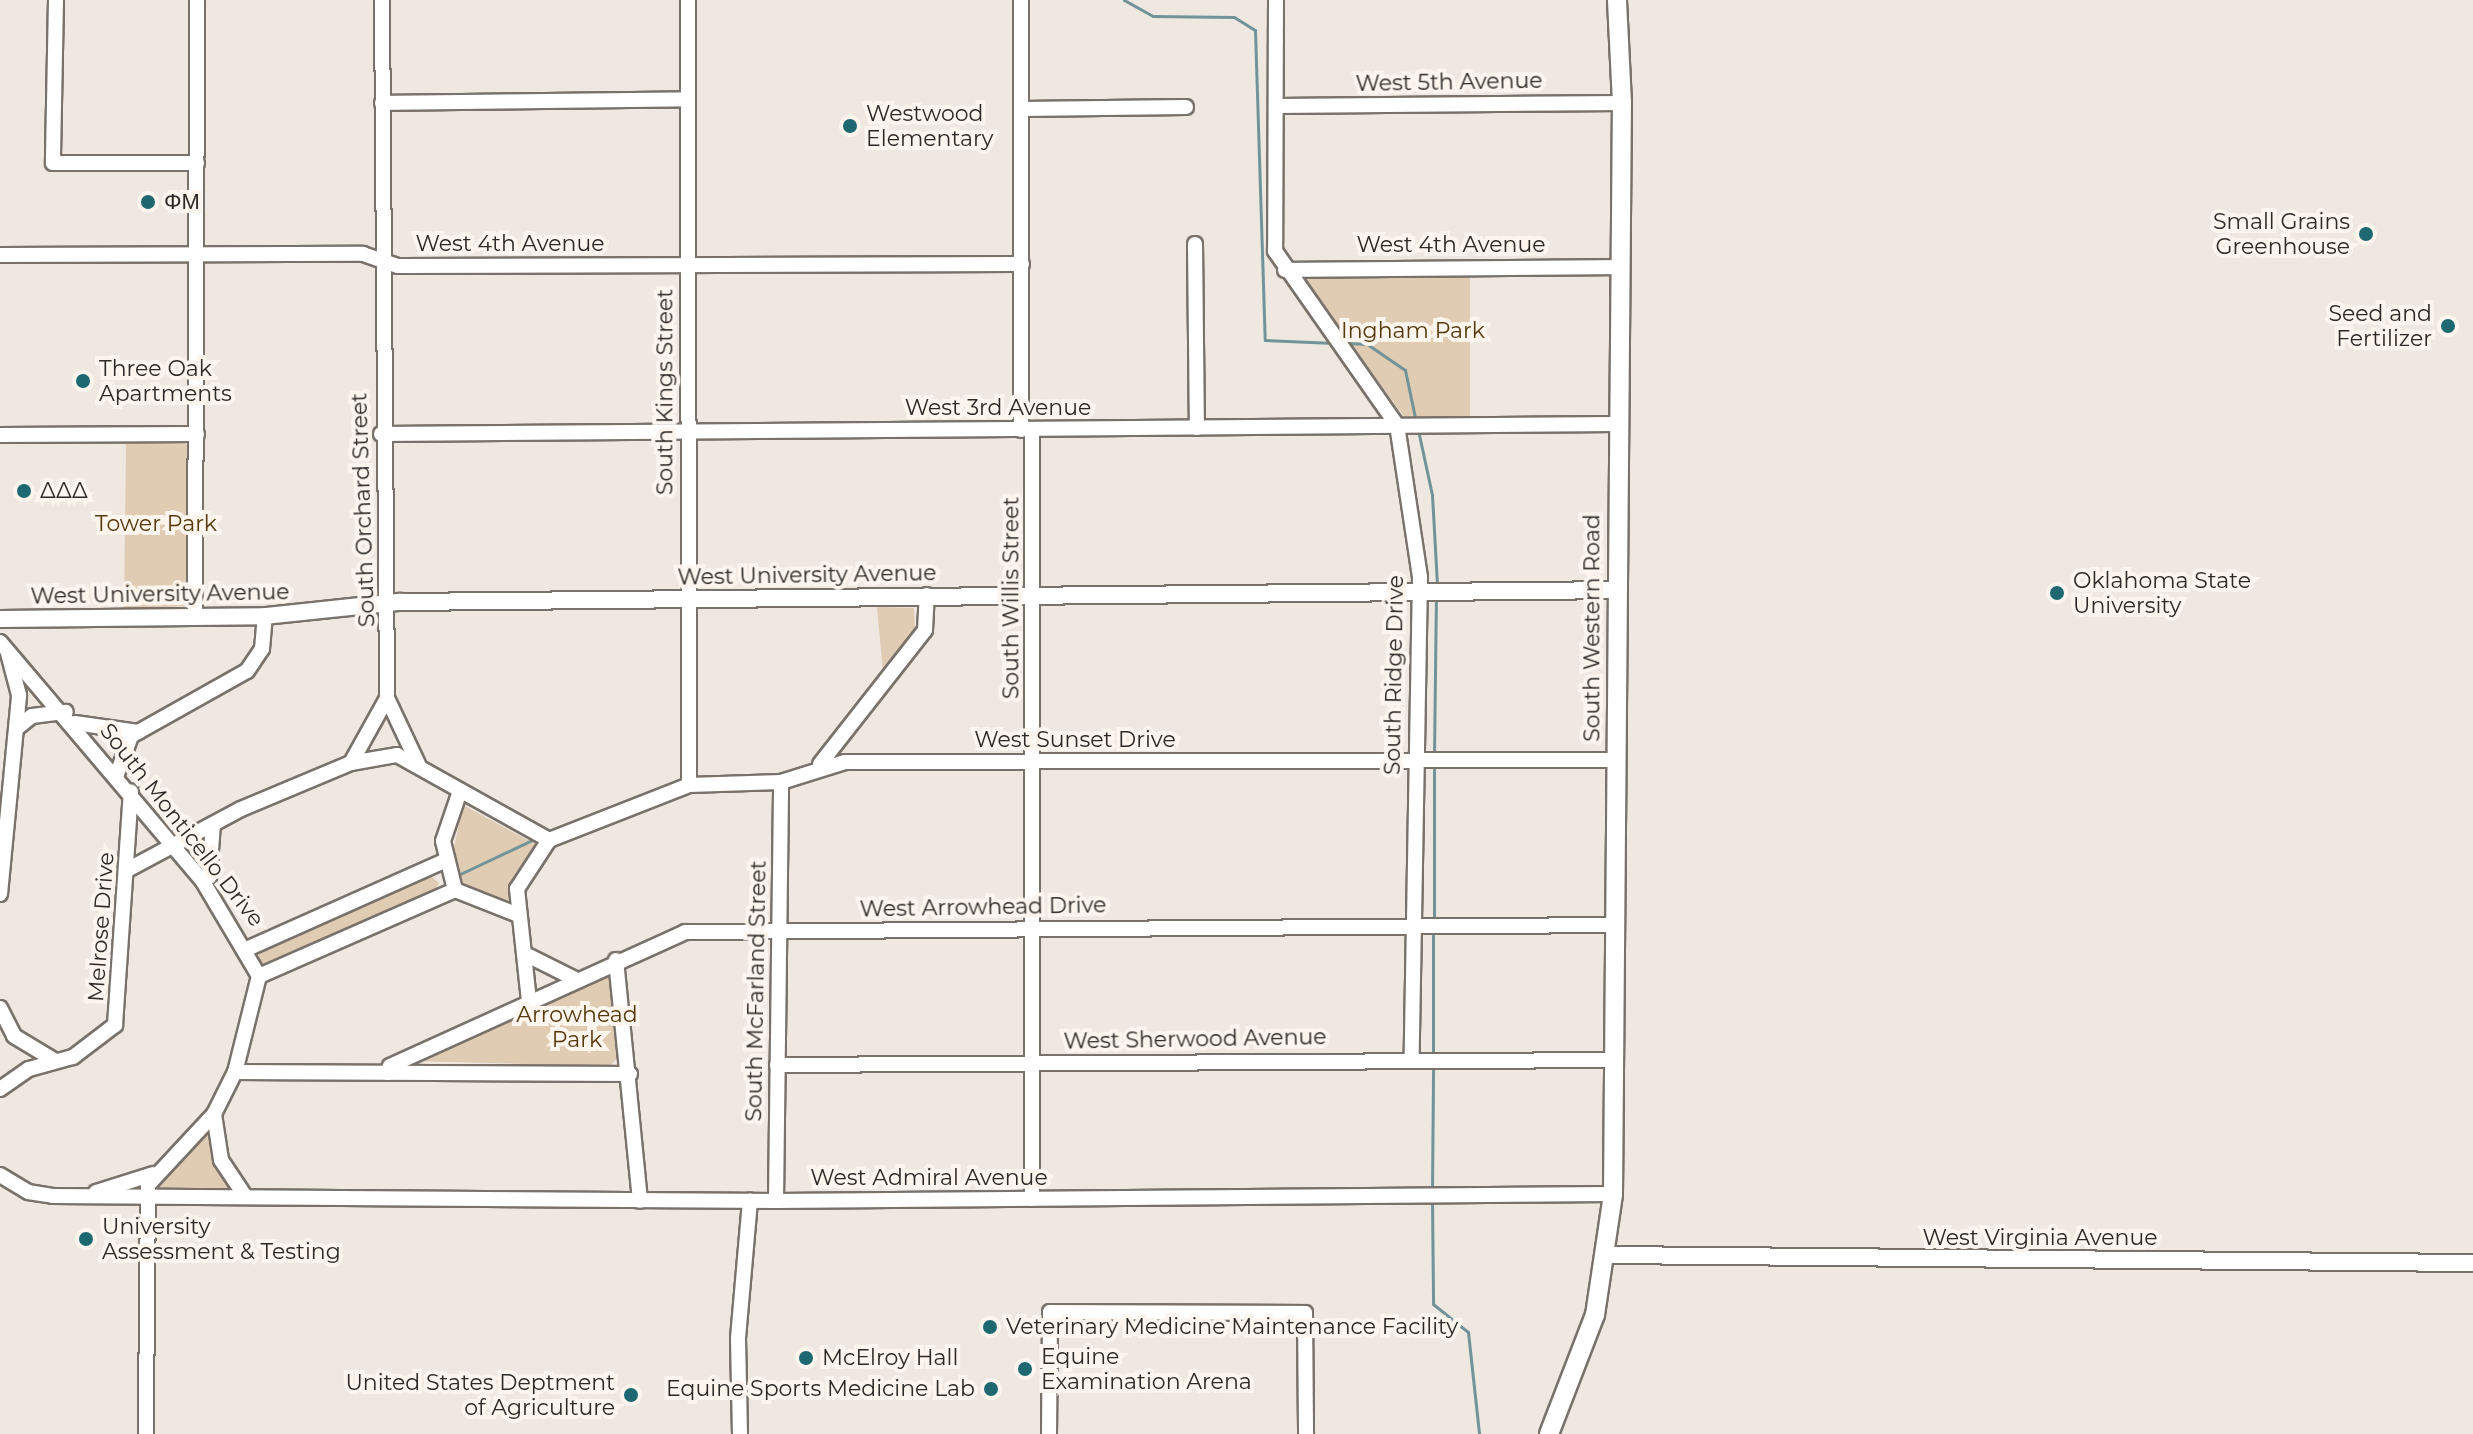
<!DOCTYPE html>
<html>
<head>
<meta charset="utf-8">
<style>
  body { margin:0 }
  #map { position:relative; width:2473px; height:1434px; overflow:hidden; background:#efe8e0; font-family:Montserrat,sans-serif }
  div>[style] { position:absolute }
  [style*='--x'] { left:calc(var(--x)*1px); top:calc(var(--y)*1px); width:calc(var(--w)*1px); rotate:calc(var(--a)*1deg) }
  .green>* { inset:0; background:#e0cbb3 }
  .stream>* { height:3px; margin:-1.5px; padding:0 1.5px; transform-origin:1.5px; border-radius:1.5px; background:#709499 }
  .roads { filter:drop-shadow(2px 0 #78726b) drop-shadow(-2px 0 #78726b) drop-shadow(0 2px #78726b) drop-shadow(0 -2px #78726b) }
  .minor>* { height:14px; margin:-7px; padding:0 7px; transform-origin:7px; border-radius:7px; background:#fff }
  .tertiary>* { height:16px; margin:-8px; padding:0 8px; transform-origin:8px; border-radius:8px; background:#fff }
  .secondary>* { height:18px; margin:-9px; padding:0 9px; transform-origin:9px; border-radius:9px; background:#fff }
  .dots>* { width:22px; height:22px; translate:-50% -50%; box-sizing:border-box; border:4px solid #fcf5ee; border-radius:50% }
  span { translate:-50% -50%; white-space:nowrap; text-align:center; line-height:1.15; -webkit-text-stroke:8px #fcf5ee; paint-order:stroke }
  .street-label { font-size:22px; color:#2c2926 }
  .poi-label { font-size:22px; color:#2c2926 }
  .left { translate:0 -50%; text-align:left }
  .right { translate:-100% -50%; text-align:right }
  .park-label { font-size:22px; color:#55380c }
</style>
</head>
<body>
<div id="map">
  <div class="green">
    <i style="clip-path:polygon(1300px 274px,1470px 276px,1470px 418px,1405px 418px)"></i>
    <i style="clip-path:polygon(183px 442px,190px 447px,189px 606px,124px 609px,126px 443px)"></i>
    <i style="clip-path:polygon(877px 607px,914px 608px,915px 633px,883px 673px)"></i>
    <i style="clip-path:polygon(463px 805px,535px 844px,512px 906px,457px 882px,451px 862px)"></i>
    <i style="clip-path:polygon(427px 873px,439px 883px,433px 894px,259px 965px,259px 949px)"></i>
    <i style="clip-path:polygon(608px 973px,623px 1052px,610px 1066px,412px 1061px)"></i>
    <i style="clip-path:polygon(214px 1114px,216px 1141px,245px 1196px,147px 1197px)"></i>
  </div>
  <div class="stream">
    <i style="--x:1124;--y:0;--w:33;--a:29"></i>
    <i style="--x:1153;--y:16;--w:81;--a:0.7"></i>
    <i style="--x:1234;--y:17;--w:25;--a:32"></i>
    <i style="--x:1255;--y:30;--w:310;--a:88.2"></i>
    <i style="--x:1265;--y:340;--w:69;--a:2.5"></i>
    <i style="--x:1346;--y:343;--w:21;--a:3"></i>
    <i style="--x:1367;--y:344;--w:46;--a:34.4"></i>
    <i style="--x:1405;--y:370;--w:53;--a:78.1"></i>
    <i style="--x:1418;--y:430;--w:66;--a:77.8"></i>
    <i style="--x:1432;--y:495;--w:89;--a:86.8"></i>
    <i style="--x:1434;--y:756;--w:160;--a:-89.3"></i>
    <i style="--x:458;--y:875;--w:84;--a:-25.3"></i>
    <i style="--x:1434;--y:920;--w:156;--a:-90"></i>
    <i style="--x:1433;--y:1056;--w:124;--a:-90"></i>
    <i style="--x:1432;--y:1192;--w:124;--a:-89.5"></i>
    <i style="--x:1432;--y:1200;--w:104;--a:89.4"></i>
    <i style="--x:1433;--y:1304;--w:45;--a:38.7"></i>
    <i style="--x:1468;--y:1332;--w:103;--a:83.8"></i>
  </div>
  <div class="roads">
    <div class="minor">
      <i style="--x:56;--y:0;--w:163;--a:91.1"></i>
      <i style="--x:53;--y:163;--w:144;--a:0"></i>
      <i style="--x:688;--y:0;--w:785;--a:89.93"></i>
      <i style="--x:1276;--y:0;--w:251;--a:90.2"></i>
      <i style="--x:1275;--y:251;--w:213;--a:55"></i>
      <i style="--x:1397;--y:425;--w:154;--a:81.4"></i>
      <i style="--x:1420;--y:577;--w:480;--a:91"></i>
      <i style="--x:382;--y:103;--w:306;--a:-0.7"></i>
      <i style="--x:1276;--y:106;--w:346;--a:-0.5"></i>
      <i style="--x:1022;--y:109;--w:164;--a:-0.7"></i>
      <i style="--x:1195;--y:244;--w:184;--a:89.4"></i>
      <i style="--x:0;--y:255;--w:363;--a:-0.2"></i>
      <i style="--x:363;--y:254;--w:37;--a:19"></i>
      <i style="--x:398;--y:266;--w:624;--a:-0.18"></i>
      <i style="--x:1285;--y:270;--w:334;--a:-0.5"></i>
      <i style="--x:1032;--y:429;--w:770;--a:90"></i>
      <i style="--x:1021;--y:430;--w:430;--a:-90"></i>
      <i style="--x:381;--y:434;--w:1235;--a:-0.46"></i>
      <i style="--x:0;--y:435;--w:197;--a:-0.3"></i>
      <i style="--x:195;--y:617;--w:617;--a:-89.81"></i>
      <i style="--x:0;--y:642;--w:312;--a:49.7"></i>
      <i style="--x:202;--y:880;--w:112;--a:59.3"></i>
      <i style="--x:259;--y:976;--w:99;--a:104"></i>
      <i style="--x:235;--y:1072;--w:47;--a:116.6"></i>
      <i style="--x:214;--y:1114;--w:97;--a:132.9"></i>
      <i style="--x:148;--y:1185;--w:249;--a:90.5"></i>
      <i style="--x:387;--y:698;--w:73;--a:64.8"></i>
      <i style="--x:75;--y:723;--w:64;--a:8.1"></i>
      <i style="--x:17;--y:728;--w:19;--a:-39"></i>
      <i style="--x:32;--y:716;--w:34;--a:-7"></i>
      <i style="--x:351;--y:763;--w:47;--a:-9.9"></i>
      <i style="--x:397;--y:755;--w:174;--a:29.2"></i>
      <i style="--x:549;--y:840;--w:150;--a:-21.4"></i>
      <i style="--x:689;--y:785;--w:92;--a:-1.9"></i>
      <i style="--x:781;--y:782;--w:67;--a:-17.4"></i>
      <i style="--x:845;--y:762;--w:771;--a:-0.15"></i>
      <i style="--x:820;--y:764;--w:170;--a:-51.9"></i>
      <i style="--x:925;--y:630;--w:35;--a:-87"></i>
      <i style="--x:117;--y:774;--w:40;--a:-69.8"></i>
      <i style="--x:131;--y:736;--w:133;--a:-29.3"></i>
      <i style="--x:247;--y:671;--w:27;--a:-56"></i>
      <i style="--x:262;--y:649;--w:33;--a:-85"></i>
      <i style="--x:129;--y:869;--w:127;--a:-28.2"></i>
      <i style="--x:241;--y:809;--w:119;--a:-22.7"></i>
      <i style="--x:351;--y:763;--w:74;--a:-61"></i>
      <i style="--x:387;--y:698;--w:698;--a:-90.41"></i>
      <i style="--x:202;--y:880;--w:8;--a:-23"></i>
      <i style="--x:209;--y:877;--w:53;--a:-85.7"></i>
      <i style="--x:455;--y:890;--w:50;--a:-103.8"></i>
      <i style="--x:443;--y:841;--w:53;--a:-71.2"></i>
      <i style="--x:0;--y:894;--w:200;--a:-84.5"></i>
      <i style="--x:19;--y:695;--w:43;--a:-104.7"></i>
      <i style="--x:249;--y:948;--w:214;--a:-24"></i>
      <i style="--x:529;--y:956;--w:51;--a:26.6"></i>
      <i style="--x:616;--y:960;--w:242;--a:84.3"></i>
      <i style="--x:259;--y:976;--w:214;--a:-23.7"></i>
      <i style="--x:455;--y:890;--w:66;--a:21.5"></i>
      <i style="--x:529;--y:1001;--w:113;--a:-96.1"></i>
      <i style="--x:517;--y:889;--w:59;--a:-56.9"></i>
      <i style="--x:0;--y:1008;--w:31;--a:63"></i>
      <i style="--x:14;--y:1036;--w:47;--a:31"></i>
      <i style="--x:777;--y:1065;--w:837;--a:-0.34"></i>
      <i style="--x:235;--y:1072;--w:395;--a:0.3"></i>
      <i style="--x:388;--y:1073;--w:7;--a:-74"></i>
      <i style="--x:390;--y:1066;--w:324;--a:-24.4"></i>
      <i style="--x:685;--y:932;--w:930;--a:-0.43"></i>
      <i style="--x:0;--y:1089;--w:35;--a:-35"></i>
      <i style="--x:29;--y:1069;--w:46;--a:-15.3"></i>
      <i style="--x:73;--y:1057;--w:53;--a:-37.3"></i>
      <i style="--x:115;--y:1025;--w:234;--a:-86.1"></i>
      <i style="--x:214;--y:1114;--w:47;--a:81.3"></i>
      <i style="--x:221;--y:1160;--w:43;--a:56.3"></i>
      <i style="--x:0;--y:1175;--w:33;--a:31"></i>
      <i style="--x:28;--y:1192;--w:25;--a:9"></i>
      <i style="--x:53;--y:1196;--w:723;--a:0.4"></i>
      <i style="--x:776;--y:1201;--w:837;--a:-0.48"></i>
      <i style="--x:96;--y:1192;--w:60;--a:-17.5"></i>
      <i style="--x:776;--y:1201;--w:419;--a:-89.3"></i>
      <i style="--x:740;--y:1434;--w:96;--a:-91.2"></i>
      <i style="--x:738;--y:1338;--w:138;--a:-85"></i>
      <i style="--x:1049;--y:1434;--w:122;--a:-89.5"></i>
      <i style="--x:1050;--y:1312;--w:255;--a:0.2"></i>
      <i style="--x:1305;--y:1313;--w:121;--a:89.5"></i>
    </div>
    <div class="tertiary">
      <i style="--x:0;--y:619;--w:265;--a:-0.6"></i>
      <i style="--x:265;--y:616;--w:135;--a:-6"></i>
      <i style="--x:399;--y:602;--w:1217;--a:-0.56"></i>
      <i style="--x:1607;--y:1255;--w:866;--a:0.53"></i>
    </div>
    <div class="secondary">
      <i style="--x:1549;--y:1434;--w:128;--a:-68.9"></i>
      <i style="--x:1595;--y:1315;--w:122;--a:-81.5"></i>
      <i style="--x:1613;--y:1194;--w:1091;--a:-89.53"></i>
      <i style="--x:1622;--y:103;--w:103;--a:-92.8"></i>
    </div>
  </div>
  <div class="dots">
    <i style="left:850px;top:126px;background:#1d6871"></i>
    <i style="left:148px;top:202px;background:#1d6871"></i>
    <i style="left:2366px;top:234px;background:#1d6871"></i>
    <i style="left:2448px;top:326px;background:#1d6871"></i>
    <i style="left:83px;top:381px;background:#1d6871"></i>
    <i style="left:24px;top:491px;background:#1d6871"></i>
    <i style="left:2057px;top:593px;background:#1d6871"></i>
    <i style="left:86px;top:1239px;background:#1d6871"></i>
    <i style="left:990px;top:1327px;background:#1d6871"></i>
    <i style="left:806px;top:1358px;background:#1d6871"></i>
    <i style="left:1025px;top:1369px;background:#1d6871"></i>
    <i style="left:991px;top:1389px;background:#1d6871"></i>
    <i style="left:631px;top:1395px;background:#1d6871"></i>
  </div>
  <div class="street-label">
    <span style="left:1449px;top:82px;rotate:-1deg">West 5th Avenue</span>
    <span style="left:510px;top:244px">West 4th Avenue</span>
    <span style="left:1451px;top:245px">West 4th Avenue</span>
    <span style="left:665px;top:392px;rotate:-90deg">South Kings Street</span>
    <span style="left:998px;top:408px">West 3rd Avenue</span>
    <span style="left:363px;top:510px;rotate:-92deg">South Orchard Street</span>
    <span style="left:807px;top:575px;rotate:-1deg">West University Avenue</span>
    <span style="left:160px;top:594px;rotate:-1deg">West University Avenue</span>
    <span style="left:1011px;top:598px;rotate:-90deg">South Willis Street</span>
    <span style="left:1592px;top:628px;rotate:-90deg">South Western Road</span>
    <span style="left:1394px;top:675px;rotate:-89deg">South Ridge Drive</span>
    <span style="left:1075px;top:740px">West Sunset Drive</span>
    <span style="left:182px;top:825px;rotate:52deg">South Monticello Drive</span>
    <span style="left:983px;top:907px;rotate:-1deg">West Arrowhead Drive</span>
    <span style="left:101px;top:927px;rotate:-86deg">Melrose Drive</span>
    <span style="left:756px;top:991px;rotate:-89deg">South McFarland Street</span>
    <span style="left:1195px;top:1039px;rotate:-1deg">West Sherwood Avenue</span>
    <span style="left:929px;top:1178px">West Admiral Avenue</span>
    <span style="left:2040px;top:1238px">West Virginia Avenue</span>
  </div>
  <div class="poi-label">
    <span class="left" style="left:866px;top:126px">Westwood<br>Elementary</span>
    <span class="left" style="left:164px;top:202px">ΦΜ</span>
    <span class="right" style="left:2350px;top:234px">Small Grains<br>Greenhouse</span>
    <span class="right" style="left:2432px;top:326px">Seed and<br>Fertilizer</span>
    <span class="left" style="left:99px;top:381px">Three Oak<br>Apartments</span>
    <span class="left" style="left:40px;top:491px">ΔΔΔ</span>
    <span class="left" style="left:2073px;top:593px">Oklahoma State<br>University</span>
    <span class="left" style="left:102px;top:1239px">University<br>Assessment &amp; Testing</span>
    <span class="left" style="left:1006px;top:1327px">Veterinary Medicine Maintenance Facility</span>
    <span class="left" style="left:1041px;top:1369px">Equine<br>Examination Arena</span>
    <span class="left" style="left:822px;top:1358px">McElroy Hall</span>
    <span class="right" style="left:615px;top:1395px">United States Deptment<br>of Agriculture</span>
    <span class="right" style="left:975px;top:1389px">Equine Sports Medicine Lab</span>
  </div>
  <div class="park-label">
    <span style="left:1413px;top:331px">Ingham Park</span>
    <span style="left:156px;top:524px">Tower Park</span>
    <span style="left:577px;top:1027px">Arrowhead<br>Park</span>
  </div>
</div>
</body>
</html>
